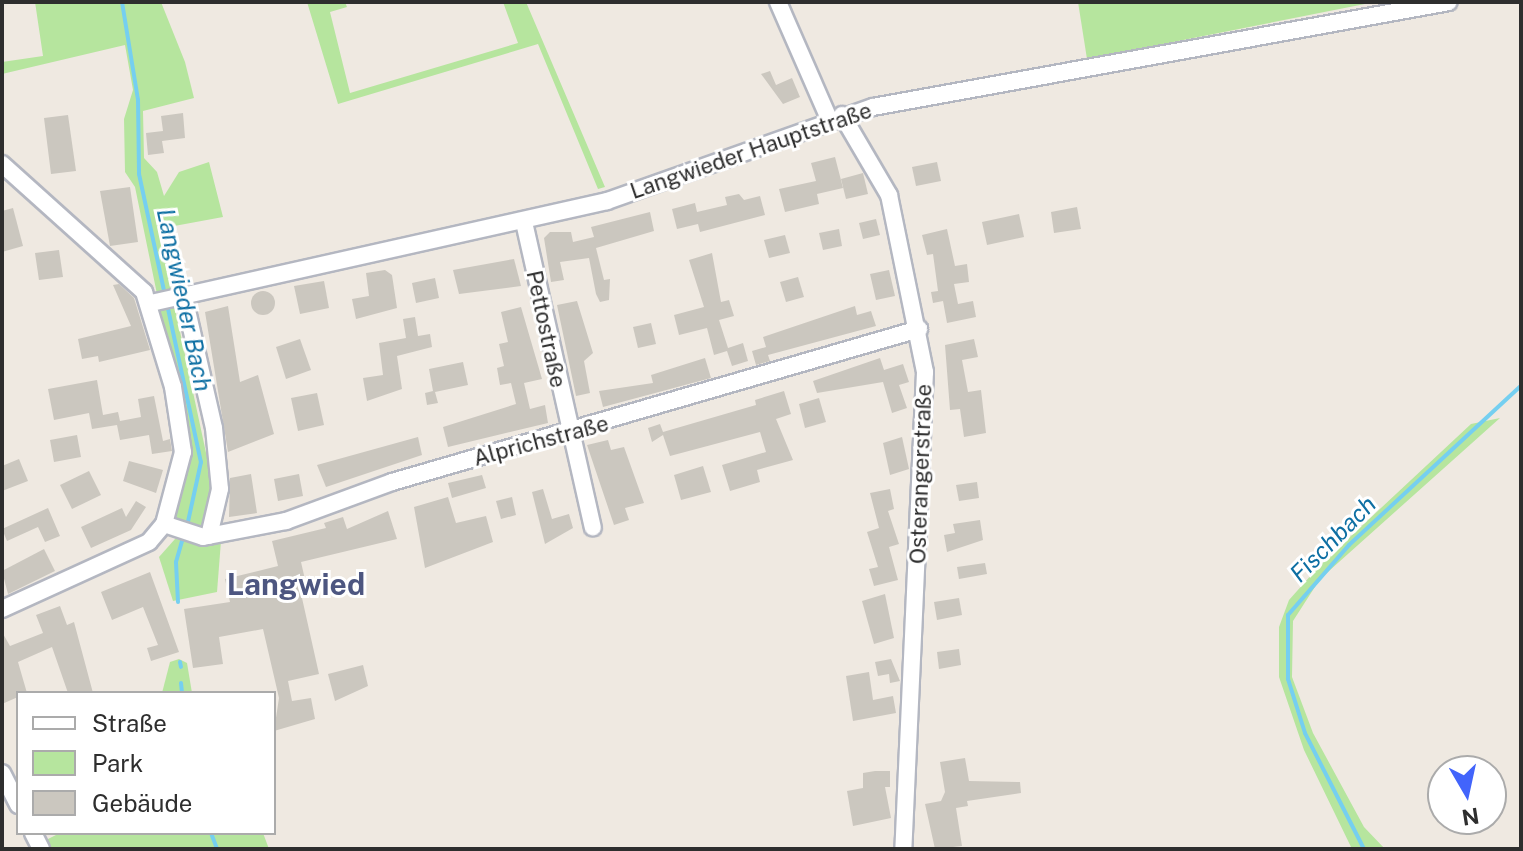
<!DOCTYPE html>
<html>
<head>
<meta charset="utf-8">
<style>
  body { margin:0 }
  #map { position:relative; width:1523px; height:851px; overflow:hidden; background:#efe9e1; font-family:"Public Sans",sans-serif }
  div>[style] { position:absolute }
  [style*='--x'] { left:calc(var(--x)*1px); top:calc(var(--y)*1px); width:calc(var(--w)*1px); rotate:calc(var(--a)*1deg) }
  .green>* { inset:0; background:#b6e59e }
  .stream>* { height:4px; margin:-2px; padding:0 2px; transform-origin:2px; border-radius:2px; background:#75cff0 }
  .building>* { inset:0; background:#cbc7bf }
  .round { border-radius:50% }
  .roads { filter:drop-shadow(2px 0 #b4b7c1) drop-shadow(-2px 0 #b4b7c1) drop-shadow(0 2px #b4b7c1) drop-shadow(0 -2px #b4b7c1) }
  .minor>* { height:16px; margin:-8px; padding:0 8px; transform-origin:8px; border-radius:8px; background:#fff }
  span { translate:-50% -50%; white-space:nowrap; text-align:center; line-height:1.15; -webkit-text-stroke:6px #fff; paint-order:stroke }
  .street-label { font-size:22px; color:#2e2e2e }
  .water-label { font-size:24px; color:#0d6fa3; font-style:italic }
  .district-label { font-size:30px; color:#4d5680; font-weight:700 }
  .frame { position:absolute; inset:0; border:4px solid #2e2e2e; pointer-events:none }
  .legend { position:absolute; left:16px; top:691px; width:260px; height:144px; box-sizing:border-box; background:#fff; border:2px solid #ababab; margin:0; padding:10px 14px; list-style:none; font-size:24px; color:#2e2e2e }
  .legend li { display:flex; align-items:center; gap:16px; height:40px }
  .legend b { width:40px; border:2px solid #ababab }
  .north { position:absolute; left:1427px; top:755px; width:80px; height:80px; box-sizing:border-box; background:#fff; border:2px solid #ababab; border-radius:50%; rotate:171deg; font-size:22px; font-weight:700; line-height:32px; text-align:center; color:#2e2e2e }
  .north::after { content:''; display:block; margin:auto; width:28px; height:36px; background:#4264fb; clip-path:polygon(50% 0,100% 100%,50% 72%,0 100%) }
</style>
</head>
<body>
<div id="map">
  <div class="green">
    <i style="clip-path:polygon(35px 2px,161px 2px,185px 62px,194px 98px,143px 111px,144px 158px,157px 172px,164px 196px,179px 172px,209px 162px,223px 217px,158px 229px,211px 476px,206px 532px,176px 520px,187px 440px,135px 187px,125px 172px,124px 119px,133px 90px,125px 45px,2px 74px,2px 62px,43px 56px)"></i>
    <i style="clip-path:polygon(307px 2px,345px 2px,347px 7px,330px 12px,350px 93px,518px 43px,503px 2px,526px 2px,605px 187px,598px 189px,538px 44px,338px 104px)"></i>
    <i style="clip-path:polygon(1078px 2px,1375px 2px,1087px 59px)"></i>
    <i style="clip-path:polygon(1500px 418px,1320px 579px,1293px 621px,1292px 677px,1313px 733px,1364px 827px,1385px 849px,1352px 849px,1304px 750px,1279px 677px,1279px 627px,1289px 600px,1321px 564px,1471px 424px)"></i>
    <i style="clip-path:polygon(175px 539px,221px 541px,217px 592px,173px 601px,159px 557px)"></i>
    <i style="clip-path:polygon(179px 659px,187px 663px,192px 693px,162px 693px,170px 662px)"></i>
    <i style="clip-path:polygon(60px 833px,263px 833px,269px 849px,50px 849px,46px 840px)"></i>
  </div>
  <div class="stream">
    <i style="--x:122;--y:2;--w:99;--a:80.7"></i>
    <i style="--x:138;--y:100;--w:74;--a:89.2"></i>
    <i style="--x:139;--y:174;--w:124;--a:77.9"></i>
    <i style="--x:167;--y:304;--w:162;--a:77.9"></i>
    <i style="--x:201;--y:462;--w:66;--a:102.3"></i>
    <i style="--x:178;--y:602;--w:40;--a:-92.9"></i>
    <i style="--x:176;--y:562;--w:29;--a:-74"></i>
    <i style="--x:180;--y:662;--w:5;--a:79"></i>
    <i style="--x:181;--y:683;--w:10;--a:84"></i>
    <i style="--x:211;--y:833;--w:17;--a:69"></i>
    <i style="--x:1364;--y:849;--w:130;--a:-117"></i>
    <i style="--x:1305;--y:733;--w:57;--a:-107.5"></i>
    <i style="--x:1288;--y:679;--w:64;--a:-90"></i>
    <i style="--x:1288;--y:615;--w:93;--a:-48.9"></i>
    <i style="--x:1349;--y:545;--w:234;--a:-42.8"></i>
  </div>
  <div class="building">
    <i style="clip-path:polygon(770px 71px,776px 85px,792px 78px,800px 97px,783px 104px,761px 74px)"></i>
    <i style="clip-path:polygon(183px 113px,185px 138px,162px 141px,164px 153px,148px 155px,146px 133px,163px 131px,161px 116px)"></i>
    <i style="clip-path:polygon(68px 115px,76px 171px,51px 174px,44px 118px)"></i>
    <i style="clip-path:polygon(835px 157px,843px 188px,817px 194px,819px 204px,785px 212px,779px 189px,816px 181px,811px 163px)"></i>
    <i style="clip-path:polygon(937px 162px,941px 181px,916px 186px,912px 167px)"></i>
    <i style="clip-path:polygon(863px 173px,868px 194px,846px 199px,841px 179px)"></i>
    <i style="clip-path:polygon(130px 187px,138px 242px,110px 246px,100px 191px)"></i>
    <i style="clip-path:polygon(739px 194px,744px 200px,760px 196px,765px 215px,700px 232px,698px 224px,677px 229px,672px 209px,695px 203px,697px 212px,727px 205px,725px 197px)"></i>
    <i style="clip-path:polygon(1077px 207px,1081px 229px,1054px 233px,1051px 212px)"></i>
    <i style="clip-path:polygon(13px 208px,23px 246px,2px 252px,2px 211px)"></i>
    <i style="clip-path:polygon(650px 212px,654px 231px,596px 248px,604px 280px,610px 279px,609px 300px,600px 302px,596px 294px,589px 258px,560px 262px,564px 280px,551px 282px,544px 238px,550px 232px,571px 232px,573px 242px,594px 237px,591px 227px)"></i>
    <i style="clip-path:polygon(1019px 214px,1024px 237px,987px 245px,982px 222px)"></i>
    <i style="clip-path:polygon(876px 219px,880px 235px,863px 239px,859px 223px)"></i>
    <i style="clip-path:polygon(839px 229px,842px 246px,823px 250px,819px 233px)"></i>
    <i style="clip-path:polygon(947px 229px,955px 266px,967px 264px,969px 282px,954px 284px,958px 304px,973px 301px,976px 317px,947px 323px,943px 301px,933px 303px,931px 292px,938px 291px,933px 254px,927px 255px,922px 235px)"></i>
    <i style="clip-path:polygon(785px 235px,790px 253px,769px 258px,764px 240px)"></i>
    <i style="clip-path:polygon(59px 250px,63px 277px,39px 280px,35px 253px)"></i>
    <i style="clip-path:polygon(712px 253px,721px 302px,729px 300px,734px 316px,719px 320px,728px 348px,743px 343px,748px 361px,732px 366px,727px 351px,714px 355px,707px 328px,679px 335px,674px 315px,704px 307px,689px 260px)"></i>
    <i style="clip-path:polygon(514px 259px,521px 286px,459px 294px,453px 270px)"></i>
    <i style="clip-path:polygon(385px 270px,392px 275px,397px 308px,356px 319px,352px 299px,369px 296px,366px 273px)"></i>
    <i style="clip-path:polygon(889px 270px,895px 296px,876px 300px,870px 274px)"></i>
    <i style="clip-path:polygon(798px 277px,804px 297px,786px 302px,780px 282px)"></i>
    <i style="clip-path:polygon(435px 278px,439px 298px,416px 303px,412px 283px)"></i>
    <i style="clip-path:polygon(324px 281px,329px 308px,300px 314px,294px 286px)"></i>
    <i style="clip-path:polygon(119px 284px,134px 298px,150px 350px,99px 362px,98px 356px,82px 359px,78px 339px,131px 326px,113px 285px)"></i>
    <i class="round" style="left:251px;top:291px;width:24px;height:24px"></i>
    <i style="clip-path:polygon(577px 301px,593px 353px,584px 361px,590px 393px,576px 396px,557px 305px)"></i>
    <i style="clip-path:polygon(228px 306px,240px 382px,258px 375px,274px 434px,228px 452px,205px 312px)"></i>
    <i style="clip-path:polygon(855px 306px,857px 315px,871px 311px,876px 326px,768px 355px,770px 361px,756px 365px,752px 351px,766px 347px,763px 337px)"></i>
    <i style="clip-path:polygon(521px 307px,542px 379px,524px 383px,530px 409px,545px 405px,548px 423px,448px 447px,443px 427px,516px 404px,511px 383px,500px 385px,497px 368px,504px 366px,499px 344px,508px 342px,501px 312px)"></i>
    <i style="clip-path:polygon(415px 317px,418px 336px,430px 334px,432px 347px,397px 356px,402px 389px,367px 401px,363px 378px,383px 375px,379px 343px,406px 338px,403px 319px)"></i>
    <i style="clip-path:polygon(651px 323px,656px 344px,638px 348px,633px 327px)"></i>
    <i style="clip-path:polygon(300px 339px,311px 370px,286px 379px,276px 347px)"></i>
    <i style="clip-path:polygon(974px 339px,978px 357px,962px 360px,968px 392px,981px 390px,986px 433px,964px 437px,960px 409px,950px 410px,945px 345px)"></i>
    <i style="clip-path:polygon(705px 358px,711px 378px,603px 407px,599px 391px,653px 383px,651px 375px)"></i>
    <i style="clip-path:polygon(880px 358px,884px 370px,903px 364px,909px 382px,899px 385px,907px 408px,892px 413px,883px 382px,817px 393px,813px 381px)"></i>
    <i style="clip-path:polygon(463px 362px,468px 385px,435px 392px,438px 403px,427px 405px,425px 393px,433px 391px,429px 369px)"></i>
    <i style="clip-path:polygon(97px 380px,103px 415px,118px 412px,120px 421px,141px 417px,138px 399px,154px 396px,163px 441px,170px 439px,172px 451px,152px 454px,149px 435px,120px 440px,117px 425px,92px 429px,89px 413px,54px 420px,48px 389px)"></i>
    <i style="clip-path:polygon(784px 391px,791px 414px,776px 419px,793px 460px,757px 470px,760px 482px,730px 491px,722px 465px,766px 452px,760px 432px,670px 456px,663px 435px,652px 442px,648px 428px,660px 424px,663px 432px,756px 405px,755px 400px)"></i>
    <i style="clip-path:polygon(317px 393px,324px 425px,298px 431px,291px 398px)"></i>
    <i style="clip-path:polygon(819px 398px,826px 422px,805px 428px,799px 404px)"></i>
    <i style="clip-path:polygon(77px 435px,81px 457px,54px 462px,50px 440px)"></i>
    <i style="clip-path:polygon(418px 437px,422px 455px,326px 487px,317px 465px)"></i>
    <i style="clip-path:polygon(902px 437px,909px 469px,890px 475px,883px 443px)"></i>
    <i style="clip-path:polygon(608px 440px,611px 450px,624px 447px,644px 503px,625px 508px,629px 520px,614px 525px,587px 445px)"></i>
    <i style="clip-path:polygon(19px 459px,28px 481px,2px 491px,2px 466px)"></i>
    <i style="clip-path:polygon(129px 461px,163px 470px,156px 493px,123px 481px)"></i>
    <i style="clip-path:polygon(703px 466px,711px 492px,681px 500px,674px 475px)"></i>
    <i style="clip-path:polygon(89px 471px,101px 495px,72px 509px,60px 485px)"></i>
    <i style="clip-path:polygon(251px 474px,257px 513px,229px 517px,230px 478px)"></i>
    <i style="clip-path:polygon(299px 474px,303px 496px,278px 501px,274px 479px)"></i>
    <i style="clip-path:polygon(482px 475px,486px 488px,452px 498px,448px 483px)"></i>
    <i style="clip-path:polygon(977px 482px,979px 498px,959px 501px,956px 485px)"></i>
    <i style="clip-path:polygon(543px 489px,552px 519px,569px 514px,573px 528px,545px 544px,532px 492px)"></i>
    <i style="clip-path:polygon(890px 489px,894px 509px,888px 511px,899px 544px,889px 547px,898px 580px,874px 586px,869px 569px,878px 567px,867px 532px,879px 528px,870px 493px)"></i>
    <i style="clip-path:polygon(448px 497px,456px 523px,486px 516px,493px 542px,425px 568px,414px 507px)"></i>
    <i style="clip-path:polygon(512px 497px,516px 515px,501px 519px,496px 501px)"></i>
    <i style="clip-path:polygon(136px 501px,146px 507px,131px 530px,91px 548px,81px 527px,122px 508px,126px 517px)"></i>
    <i style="clip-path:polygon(48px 508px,60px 536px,45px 542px,38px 527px,7px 541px,2px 529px)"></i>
    <i style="clip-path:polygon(388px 511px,397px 539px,301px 562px,309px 597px,302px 598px,319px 674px,288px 681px,292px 701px,311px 698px,315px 719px,274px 731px,279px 698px,263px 629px,219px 637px,223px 664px,193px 668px,184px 609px,230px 602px,225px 579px,278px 566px,272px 541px,326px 528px,324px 523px,343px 517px,347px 529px)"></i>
    <i style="clip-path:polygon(980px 520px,983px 540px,947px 552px,944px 535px,955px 533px,953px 524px)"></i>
    <i style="clip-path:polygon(44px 549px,55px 571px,8px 594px,2px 571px)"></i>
    <i style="clip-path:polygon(985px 563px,987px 574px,959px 579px,957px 567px)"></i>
    <i style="clip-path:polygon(150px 572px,179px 652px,151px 661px,147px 648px,158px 645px,143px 607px,112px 620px,101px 592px)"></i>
    <i style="clip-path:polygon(885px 594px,894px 638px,874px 644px,862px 601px)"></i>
    <i style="clip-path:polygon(959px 598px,962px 615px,937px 620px,934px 602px)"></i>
    <i style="clip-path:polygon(60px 606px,67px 625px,74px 622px,93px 693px,68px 693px,52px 647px,18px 662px,27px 693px,2px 704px,2px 632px,10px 646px,43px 633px,36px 615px)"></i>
    <i style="clip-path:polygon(959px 649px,961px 665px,939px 669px,937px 652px)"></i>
    <i style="clip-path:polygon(891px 659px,900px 681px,890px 683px,889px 674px,878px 676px,875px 662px)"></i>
    <i style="clip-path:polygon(363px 665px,368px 686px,335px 701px,328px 674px)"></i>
    <i style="clip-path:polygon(869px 672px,873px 700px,893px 696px,896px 713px,853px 721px,846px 676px)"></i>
    <i style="clip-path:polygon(965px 758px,969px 781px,1020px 782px,1021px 793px,967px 801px,968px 806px,956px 808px,962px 846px,935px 849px,925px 804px,941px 801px,945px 792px,940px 762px)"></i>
    <i style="clip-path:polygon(875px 771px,890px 771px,890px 787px,885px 787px,891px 818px,853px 826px,847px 791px,863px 788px,863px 773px)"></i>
  </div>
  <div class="roads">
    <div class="minor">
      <i style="--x:778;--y:2;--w:128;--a:66.4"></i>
      <i style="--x:842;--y:115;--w:93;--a:59.6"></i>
      <i style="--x:889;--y:195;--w:181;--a:78.5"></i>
      <i style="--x:925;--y:372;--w:478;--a:92.6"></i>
      <i style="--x:2;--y:164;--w:191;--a:42"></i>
      <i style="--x:144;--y:292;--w:99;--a:73"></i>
      <i style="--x:173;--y:387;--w:66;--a:81.3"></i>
      <i style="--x:183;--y:452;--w:74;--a:104.8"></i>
      <i style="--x:164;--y:524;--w:23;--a:130"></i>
      <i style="--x:149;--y:542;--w:162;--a:155.5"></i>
      <i style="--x:524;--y:222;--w:313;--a:77.3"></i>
      <i style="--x:184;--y:297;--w:134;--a:77.1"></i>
      <i style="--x:214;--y:428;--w:61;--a:84.4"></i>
      <i style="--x:220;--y:489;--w:48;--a:103.2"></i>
      <i style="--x:151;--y:303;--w:467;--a:-12.6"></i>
      <i style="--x:607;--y:201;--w:282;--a:-19.5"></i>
      <i style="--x:873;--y:107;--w:585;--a:-10.33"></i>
      <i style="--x:164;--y:524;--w:41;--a:18.4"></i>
      <i style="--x:203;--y:537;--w:85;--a:-10.9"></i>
      <i style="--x:286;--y:521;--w:113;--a:-20.2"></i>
      <i style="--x:392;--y:482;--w:549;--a:-16.19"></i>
      <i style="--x:2;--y:773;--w:36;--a:63"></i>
      <i style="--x:33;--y:833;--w:18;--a:63"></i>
    </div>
  </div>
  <div class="street-label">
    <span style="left:751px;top:151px;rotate:-19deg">Langwieder Hauptstraße</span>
    <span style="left:546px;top:329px;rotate:78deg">Pettostraße</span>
    <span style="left:541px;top:441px;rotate:-15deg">Alprichstraße</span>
    <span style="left:921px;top:474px;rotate:-88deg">Osterangerstraße</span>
  </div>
  <div class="water-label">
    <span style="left:184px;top:300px;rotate:78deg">Langwieder Bach</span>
    <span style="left:1333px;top:539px;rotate:-45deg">Fischbach</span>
  </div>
  <div class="district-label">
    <span style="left:296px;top:584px">Langwied</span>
  </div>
  <div class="frame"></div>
  <ul class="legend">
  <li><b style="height:10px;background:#fff"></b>Straße</li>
  <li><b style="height:22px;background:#b6e59e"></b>Park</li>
  <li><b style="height:22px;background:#cbc7bf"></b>Gebäude</li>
  </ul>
  <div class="north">N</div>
</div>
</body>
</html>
